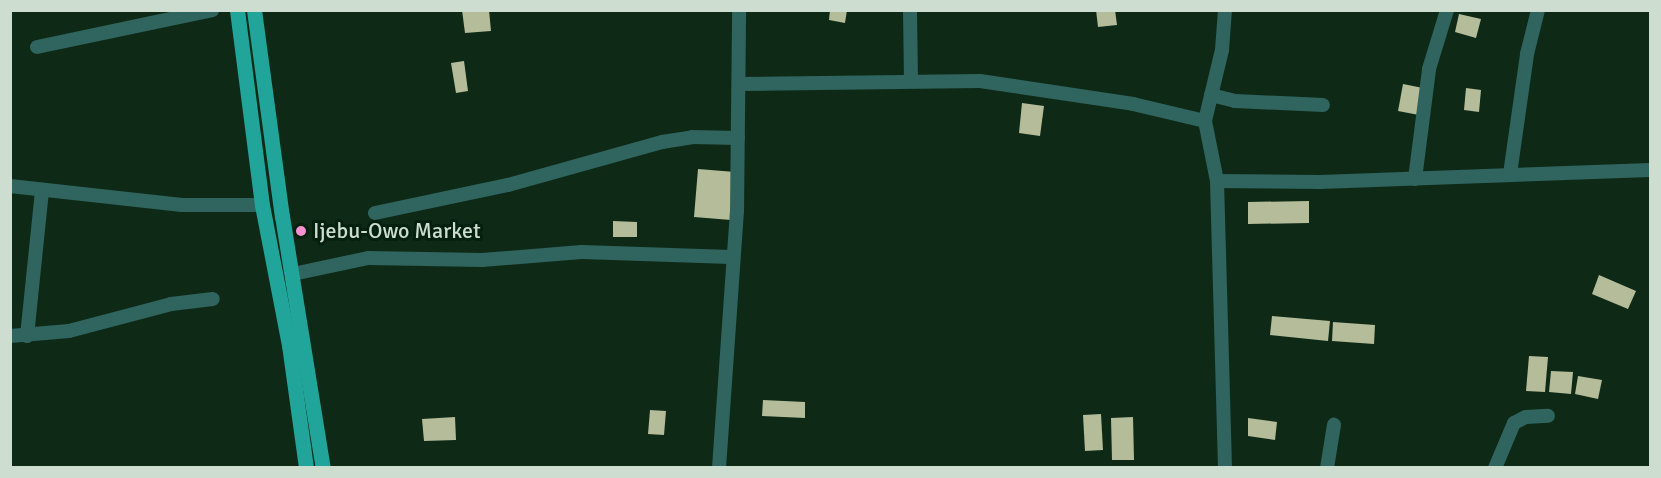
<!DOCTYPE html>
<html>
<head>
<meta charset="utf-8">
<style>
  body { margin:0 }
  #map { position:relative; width:1661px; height:478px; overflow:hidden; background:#0e2a17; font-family:Signika,sans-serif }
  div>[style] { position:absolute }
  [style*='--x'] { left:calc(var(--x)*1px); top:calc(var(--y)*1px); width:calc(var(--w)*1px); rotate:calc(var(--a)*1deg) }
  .building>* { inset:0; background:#b4bc99 }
  .minor>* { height:14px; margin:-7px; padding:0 7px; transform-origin:7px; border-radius:7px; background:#30645e }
  .major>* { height:15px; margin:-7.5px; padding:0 7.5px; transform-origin:7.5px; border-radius:7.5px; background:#21a499 }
  .dots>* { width:16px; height:16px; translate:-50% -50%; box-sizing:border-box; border:3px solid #05200e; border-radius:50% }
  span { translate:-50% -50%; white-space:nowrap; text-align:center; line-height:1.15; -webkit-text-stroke:6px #05200e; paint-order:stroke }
  .poi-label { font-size:22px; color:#cdddd0 }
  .left { translate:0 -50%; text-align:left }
  .frame { position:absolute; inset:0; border:12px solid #cdddd0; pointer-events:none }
</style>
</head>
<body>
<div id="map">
  <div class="building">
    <i style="clip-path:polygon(462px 10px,489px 10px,491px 31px,465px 33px)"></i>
    <i style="clip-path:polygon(830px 10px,847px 10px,845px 23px,829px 20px)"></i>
    <i style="clip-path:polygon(1096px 10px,1115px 10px,1117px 25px,1098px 27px)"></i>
    <i style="clip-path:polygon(1459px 14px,1481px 19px,1476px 38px,1455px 32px)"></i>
    <i style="clip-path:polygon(464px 61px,468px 91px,456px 93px,451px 63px)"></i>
    <i style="clip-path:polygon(1403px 84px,1423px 88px,1419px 115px,1398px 111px)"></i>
    <i style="clip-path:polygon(1466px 88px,1481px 90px,1479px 112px,1464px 110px)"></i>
    <i style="clip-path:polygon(1022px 103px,1044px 106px,1040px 136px,1019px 133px)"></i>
    <i style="clip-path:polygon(698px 169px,735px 172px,731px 220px,694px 217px)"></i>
    <i style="clip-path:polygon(1309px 201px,1309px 223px,1248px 224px,1248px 202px)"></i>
    <i style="clip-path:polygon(613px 221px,637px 222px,637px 237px,613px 237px)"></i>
    <i style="clip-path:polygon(1599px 275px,1636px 291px,1628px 309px,1592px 294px)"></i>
    <i style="clip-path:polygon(1272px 316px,1330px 321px,1328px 341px,1270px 335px)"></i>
    <i style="clip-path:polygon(1333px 322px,1375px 325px,1374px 344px,1332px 341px)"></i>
    <i style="clip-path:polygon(1529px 356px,1548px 357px,1545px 392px,1526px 391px)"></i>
    <i style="clip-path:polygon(1551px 371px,1573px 372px,1571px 394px,1549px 392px)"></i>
    <i style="clip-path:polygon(1578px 376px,1602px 380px,1598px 399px,1575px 394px)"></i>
    <i style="clip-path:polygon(763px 400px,805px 402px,805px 418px,762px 416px)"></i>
    <i style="clip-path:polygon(650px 410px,666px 411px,664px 435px,648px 434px)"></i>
    <i style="clip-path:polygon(1101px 414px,1103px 450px,1085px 451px,1083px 415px)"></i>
    <i style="clip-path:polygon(455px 417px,456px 440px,424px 441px,422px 419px)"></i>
    <i style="clip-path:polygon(1133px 417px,1134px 460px,1112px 460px,1111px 418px)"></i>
    <i style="clip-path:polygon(1248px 418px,1277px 422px,1275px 440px,1248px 436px)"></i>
  </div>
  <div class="minor">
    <i style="--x:910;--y:10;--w:70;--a:89.2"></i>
    <i style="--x:1225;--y:10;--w:40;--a:94.3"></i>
    <i style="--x:1222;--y:50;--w:73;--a:103.5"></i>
    <i style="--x:1205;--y:121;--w:61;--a:78.7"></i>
    <i style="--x:1217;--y:181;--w:287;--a:88.4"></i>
    <i style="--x:37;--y:47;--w:179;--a:-11.9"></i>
    <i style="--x:740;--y:84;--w:240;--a:-0.7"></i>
    <i style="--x:980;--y:81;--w:155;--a:8.5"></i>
    <i style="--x:1133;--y:104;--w:74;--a:13.3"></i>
    <i style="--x:1211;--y:95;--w:25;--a:14"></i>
    <i style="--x:1235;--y:101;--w:88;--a:2.6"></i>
    <i style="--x:1510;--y:174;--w:121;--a:-81.9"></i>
    <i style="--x:1527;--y:54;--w:45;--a:-76"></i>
    <i style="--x:1415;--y:179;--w:111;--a:-82.7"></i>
    <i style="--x:1429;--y:69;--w:62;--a:-73"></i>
    <i style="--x:1217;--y:181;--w:103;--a:0.6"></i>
    <i style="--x:1320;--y:182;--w:330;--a:-2.1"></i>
    <i style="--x:10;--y:186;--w:173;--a:6.3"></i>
    <i style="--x:182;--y:205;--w:80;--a:0"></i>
    <i style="--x:375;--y:213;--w:136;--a:-11.9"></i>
    <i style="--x:508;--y:185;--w:160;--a:-15.6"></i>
    <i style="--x:662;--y:142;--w:30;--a:-9"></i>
    <i style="--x:692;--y:137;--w:46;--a:1.2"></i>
    <i style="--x:293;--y:274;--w:77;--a:-12"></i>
    <i style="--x:368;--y:258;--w:114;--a:1"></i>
    <i style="--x:482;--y:260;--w:100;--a:-4.6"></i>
    <i style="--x:582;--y:252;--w:149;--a:1.9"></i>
    <i style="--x:10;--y:336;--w:59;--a:-4.8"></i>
    <i style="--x:69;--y:331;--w:106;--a:-14.8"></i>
    <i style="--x:171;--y:304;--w:42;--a:-6.8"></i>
    <i style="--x:27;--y:336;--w:147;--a:-84.1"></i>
    <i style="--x:719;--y:468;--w:257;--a:-86"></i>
    <i style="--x:737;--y:212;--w:202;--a:-89.4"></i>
    <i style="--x:1327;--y:468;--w:44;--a:-80.8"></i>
    <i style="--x:1495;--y:468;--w:49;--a:-67.1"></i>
    <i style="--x:1514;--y:423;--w:13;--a:-27"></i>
    <i style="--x:1526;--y:417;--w:22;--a:-3"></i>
  </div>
  <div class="major">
    <i style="--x:237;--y:10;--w:197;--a:82.7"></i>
    <i style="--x:262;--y:205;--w:143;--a:79.1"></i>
    <i style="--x:289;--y:345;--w:124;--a:82.1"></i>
    <i style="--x:254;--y:10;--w:208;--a:82.3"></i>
    <i style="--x:282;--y:216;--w:255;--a:80.8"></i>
  </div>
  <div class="dots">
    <i style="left:301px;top:231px;background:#f690cf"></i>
  </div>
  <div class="poi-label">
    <span class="left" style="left:313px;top:231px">Ijebu-Owo Market</span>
  </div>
  <div class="frame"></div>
</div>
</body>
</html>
